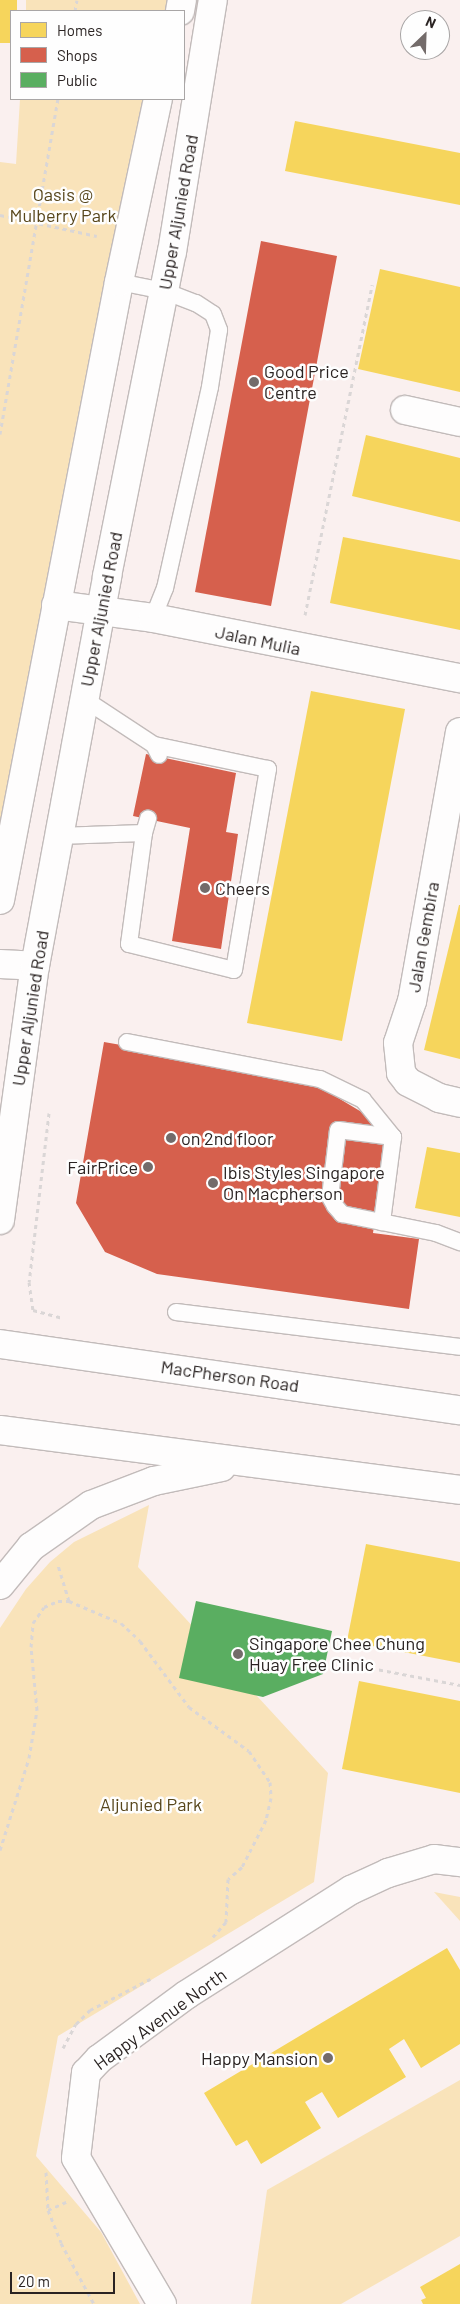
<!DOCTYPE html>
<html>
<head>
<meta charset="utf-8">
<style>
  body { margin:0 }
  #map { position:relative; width:460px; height:2304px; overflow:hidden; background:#faf0ef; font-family:Barlow,sans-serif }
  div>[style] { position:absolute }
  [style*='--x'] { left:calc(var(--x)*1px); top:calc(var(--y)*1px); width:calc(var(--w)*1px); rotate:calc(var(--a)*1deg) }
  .green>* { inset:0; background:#f9e3ba }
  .homes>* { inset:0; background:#f6d55c }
  .shops>* { inset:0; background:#d6604d }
  .public>* { inset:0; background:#5aae61 }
  .path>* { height:3px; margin-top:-1.5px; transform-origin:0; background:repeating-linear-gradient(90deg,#dad6d6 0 4px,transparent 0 8px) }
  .roads { filter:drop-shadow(1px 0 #c2bbba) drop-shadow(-1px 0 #c2bbba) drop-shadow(0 1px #c2bbba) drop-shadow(0 -1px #c2bbba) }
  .lane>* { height:16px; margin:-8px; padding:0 8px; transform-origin:8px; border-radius:8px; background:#fefdfd }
  .street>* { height:28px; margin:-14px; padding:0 14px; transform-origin:14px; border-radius:14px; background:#fefdfd }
  .primary>* { height:28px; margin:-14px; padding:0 14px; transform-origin:14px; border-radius:14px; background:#fefdfd }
  .dots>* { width:14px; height:14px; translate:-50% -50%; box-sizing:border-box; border:2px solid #fefefe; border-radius:50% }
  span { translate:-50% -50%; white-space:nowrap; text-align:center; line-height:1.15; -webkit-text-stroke:5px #fefefe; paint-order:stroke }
  .park-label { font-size:18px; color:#57461b }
  .street-label { font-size:18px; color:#2a2322 }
  .poi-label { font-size:18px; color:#2a2322 }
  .left { translate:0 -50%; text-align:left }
  .right { translate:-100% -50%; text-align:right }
  .legend { position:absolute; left:10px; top:10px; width:175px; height:90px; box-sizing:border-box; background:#fefefe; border:1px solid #a9a6a6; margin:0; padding:6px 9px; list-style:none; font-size:15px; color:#2a2322 }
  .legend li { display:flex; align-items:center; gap:10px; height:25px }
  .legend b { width:25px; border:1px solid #a9a6a6 }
  .north { position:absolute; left:400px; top:10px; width:50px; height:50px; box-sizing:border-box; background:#fefefe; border:1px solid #a9a6a6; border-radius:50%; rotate:24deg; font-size:14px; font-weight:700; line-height:20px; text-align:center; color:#2a2322 }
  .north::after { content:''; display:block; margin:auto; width:18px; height:22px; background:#736b6a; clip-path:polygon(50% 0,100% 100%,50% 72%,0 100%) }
  .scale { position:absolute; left:10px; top:2272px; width:105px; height:22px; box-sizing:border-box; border:2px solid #2a2322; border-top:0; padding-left:6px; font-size:15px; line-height:18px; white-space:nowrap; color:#2a2322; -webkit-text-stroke:4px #fefefe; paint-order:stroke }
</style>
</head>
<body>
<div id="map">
  <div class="green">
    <i style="clip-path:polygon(26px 0,168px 0,166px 11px,26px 11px)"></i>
    <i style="clip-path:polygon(20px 99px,148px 99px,0 853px,0 162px,16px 164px)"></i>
    <i style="clip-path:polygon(149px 1505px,138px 1567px,328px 1773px,314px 1882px,58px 2036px,36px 2156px,101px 2232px,140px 2304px,0 2304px,0 1628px,26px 1589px,50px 1562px,74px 1542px)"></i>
    <i style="clip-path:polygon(434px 1892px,460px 1897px,460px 1921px)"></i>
    <i style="clip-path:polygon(460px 2080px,460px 2236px,341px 2304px,251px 2304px,267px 2190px)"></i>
  </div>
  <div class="homes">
    <i style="clip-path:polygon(0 0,17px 0,17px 11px,11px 11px,11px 43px,0 43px)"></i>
    <i style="clip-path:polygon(295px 121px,460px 153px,460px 205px,285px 171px)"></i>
    <i style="clip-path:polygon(380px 269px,460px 287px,460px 392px,358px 369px)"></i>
    <i style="clip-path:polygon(366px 435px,460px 458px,460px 522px,352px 496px)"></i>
    <i style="clip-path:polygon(343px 537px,460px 560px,460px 630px,330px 603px)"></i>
    <i style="clip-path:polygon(311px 691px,405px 709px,342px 1041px,247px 1023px)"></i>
    <i style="clip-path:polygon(459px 905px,460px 905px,460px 1059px,424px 1050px)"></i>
    <i style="clip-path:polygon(427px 1147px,460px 1153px,460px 1217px,415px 1208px)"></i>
    <i style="clip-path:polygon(366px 1544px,460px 1562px,460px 1663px,347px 1641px)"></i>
    <i style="clip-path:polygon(359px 1681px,460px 1701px,460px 1793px,342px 1769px)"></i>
    <i style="clip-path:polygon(447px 1948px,460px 1970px,460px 2044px,421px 2068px,404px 2039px,389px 2049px,406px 2077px,338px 2118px,322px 2092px,305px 2102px,321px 2128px,261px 2164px,247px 2140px,236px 2146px,204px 2093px)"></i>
    <i style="clip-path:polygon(460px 2264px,460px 2304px,423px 2304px,421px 2300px,426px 2298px,420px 2287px)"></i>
  </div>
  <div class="shops">
    <i style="clip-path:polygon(261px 241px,337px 256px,271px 606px,195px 592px)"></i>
    <i style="clip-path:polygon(146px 754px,236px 773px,226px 832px,238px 834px,221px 949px,172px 941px,190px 828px,133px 816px)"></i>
    <i style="clip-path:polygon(104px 1042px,303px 1077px,370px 1117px,385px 1148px,373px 1233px,419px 1239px,409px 1309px,157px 1274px,105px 1252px,76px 1203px)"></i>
  </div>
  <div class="public">
    <i style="clip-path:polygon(196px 1601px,332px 1631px,323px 1674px,263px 1697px,179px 1678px)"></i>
  </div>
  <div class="path">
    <i style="--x:75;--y:11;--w:11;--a:-80"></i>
    <i style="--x:0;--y:215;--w:99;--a:12.2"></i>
    <i style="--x:0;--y:434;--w:340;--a:-80.2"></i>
    <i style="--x:305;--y:615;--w:337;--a:-78.5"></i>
    <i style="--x:49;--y:1113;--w:170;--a:96.7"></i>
    <i style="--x:29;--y:1282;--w:28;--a:82"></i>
    <i style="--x:33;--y:1310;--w:30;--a:15"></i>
    <i style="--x:69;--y:1601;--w:56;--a:22.9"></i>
    <i style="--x:121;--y:1623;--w:26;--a:43"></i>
    <i style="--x:140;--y:1641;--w:82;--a:53.4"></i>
    <i style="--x:189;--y:1707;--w:74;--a:36.3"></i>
    <i style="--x:249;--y:1751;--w:37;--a:56"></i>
    <i style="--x:270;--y:1782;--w:16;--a:86"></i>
    <i style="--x:271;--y:1798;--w:23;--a:103"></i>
    <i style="--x:266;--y:1820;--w:53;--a:117.1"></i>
    <i style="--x:242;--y:1867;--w:18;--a:139"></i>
    <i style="--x:228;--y:1879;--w:43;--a:92.7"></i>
    <i style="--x:226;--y:1922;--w:20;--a:131"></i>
    <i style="--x:371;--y:1668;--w:91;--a:10.8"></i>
    <i style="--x:0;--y:1850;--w:96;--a:-72.5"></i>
    <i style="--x:29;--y:1758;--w:49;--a:-80.5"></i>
    <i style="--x:37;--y:1710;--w:63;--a:-95.4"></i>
    <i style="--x:31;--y:1647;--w:24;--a:-85"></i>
    <i style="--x:33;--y:1623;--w:19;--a:-55"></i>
    <i style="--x:44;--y:1607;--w:15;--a:-23"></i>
    <i style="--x:58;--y:1601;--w:11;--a:0"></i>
    <i style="--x:69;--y:1601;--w:37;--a:-107"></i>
    <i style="--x:63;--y:2048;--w:27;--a:-62"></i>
    <i style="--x:76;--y:2024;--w:20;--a:-45"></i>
    <i style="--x:90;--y:2010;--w:68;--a:-27.3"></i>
    <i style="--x:46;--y:2172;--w:38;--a:87"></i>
    <i style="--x:48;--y:2210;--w:35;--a:68"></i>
    <i style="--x:61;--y:2243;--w:69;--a:61.6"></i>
    <i style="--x:48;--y:2210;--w:20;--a:-24"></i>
  </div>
  <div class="roads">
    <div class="lane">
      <i style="--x:119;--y:282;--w:46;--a:11.3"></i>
      <i style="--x:164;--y:291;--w:34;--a:21"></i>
      <i style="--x:196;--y:303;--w:20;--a:33"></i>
      <i style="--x:213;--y:314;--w:17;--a:69"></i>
      <i style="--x:219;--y:330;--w:58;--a:99"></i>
      <i style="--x:210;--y:387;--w:206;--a:102.6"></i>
      <i style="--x:165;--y:588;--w:32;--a:112"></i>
      <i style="--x:84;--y:699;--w:84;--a:33.3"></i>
      <i style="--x:154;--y:745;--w:11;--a:63"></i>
      <i style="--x:144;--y:833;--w:112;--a:97.7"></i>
      <i style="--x:129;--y:944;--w:108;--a:13.9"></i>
      <i style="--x:234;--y:970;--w:204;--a:-80.4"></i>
      <i style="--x:268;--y:769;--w:116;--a:-168.1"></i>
      <i style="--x:58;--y:836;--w:86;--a:-2"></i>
      <i style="--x:144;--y:833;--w:15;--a:-74"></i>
      <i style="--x:127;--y:1042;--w:197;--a:10.9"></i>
      <i style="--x:320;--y:1079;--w:48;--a:26"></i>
      <i style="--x:363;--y:1100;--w:48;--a:51"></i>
      <i style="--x:393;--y:1137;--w:86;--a:97.4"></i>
      <i style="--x:393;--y:1137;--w:55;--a:-172.7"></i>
      <i style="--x:338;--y:1130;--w:67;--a:96.8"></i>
      <i style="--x:330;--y:1197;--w:10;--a:61"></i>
      <i style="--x:335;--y:1206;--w:11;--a:49"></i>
      <i style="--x:342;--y:1214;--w:96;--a:11.4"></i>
      <i style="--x:436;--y:1233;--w:26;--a:21"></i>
      <i style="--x:176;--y:1312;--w:286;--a:7"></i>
    </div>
    <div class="street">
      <i style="--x:405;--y:410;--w:56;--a:12.3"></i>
      <i style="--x:56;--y:605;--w:98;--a:7.6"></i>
      <i style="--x:153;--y:618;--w:313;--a:11.1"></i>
      <i style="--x:460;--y:732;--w:273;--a:100.1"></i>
      <i style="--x:412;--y:1001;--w:44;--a:108.4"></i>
      <i style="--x:398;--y:1043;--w:30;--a:84"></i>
      <i style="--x:401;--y:1073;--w:11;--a:52"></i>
      <i style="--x:408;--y:1082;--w:35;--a:27"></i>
      <i style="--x:439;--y:1098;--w:22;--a:13"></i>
      <i style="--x:0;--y:964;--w:35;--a:3"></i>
      <i style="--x:162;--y:2304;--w:169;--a:-120.5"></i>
      <i style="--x:76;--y:2158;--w:86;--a:-83.3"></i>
      <i style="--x:86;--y:2073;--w:19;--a:-47"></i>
      <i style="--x:99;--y:2059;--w:108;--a:-36.3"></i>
      <i style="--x:186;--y:1995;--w:196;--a:-32.5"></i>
      <i style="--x:351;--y:1890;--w:41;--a:-24.7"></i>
      <i style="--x:388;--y:1873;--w:48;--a:-16.9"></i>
      <i style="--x:434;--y:1859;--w:26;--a:7"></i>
    </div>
    <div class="primary">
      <i style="--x:180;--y:11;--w:11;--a:-80"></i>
      <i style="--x:0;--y:900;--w:629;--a:-79.1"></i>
      <i style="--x:119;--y:282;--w:187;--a:-78"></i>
      <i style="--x:0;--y:1220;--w:256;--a:-82.2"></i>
      <i style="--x:35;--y:966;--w:397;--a:-79.5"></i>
      <i style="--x:107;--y:576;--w:330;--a:-78.7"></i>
      <i style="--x:172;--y:252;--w:255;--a:-80.8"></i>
      <i style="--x:0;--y:1344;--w:465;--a:8.2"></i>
      <i style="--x:0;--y:1430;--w:464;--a:7.4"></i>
      <i style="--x:0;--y:1585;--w:49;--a:-50.8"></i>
      <i style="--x:31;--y:1547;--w:73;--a:-35"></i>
      <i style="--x:91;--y:1505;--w:67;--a:-20.9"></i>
      <i style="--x:154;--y:1481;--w:69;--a:-11.6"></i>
    </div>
  </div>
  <div class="dots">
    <i style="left:254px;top:382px;background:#736b6a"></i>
    <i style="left:205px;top:888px;background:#736b6a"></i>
    <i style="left:171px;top:1138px;background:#736b6a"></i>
    <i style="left:148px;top:1167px;background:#736b6a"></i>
    <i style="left:213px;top:1183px;background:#736b6a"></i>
    <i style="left:238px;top:1654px;background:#736b6a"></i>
    <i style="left:328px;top:2058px;background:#736b6a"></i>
  </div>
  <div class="park-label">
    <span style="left:63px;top:205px">Oasis @<br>Mulberry Park</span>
    <span style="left:151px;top:1804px">Aljunied Park</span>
  </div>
  <div class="street-label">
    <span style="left:178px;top:212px;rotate:-80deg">Upper Aljunied Road</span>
    <span style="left:101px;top:609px;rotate:-79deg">Upper Aljunied Road</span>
    <span style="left:258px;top:640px;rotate:12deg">Jalan Mulia</span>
    <span style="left:423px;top:937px;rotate:-80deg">Jalan Gembira</span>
    <span style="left:30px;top:1008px;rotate:-81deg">Upper Aljunied Road</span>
    <span style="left:230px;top:1376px;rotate:8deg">MacPherson Road</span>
    <span style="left:160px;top:2019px;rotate:-36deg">Happy Avenue North</span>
  </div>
  <div class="poi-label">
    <span class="left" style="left:264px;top:382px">Good Price<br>Centre</span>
    <span class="left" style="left:215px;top:888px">Cheers</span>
    <span class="left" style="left:181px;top:1138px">on 2nd floor</span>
    <span class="right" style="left:138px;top:1167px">FairPrice</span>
    <span class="left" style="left:223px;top:1183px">Ibis Styles Singapore<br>On Macpherson</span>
    <span class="left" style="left:249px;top:1654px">Singapore Chee Chung<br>Huay Free Clinic</span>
    <span class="right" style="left:318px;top:2058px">Happy Mansion</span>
  </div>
  <ul class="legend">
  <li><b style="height:14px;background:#f6d55c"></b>Homes</li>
  <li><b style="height:14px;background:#d6604d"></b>Shops</li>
  <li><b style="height:14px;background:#5aae61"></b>Public</li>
  </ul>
  <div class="north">N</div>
  <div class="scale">20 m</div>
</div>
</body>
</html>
